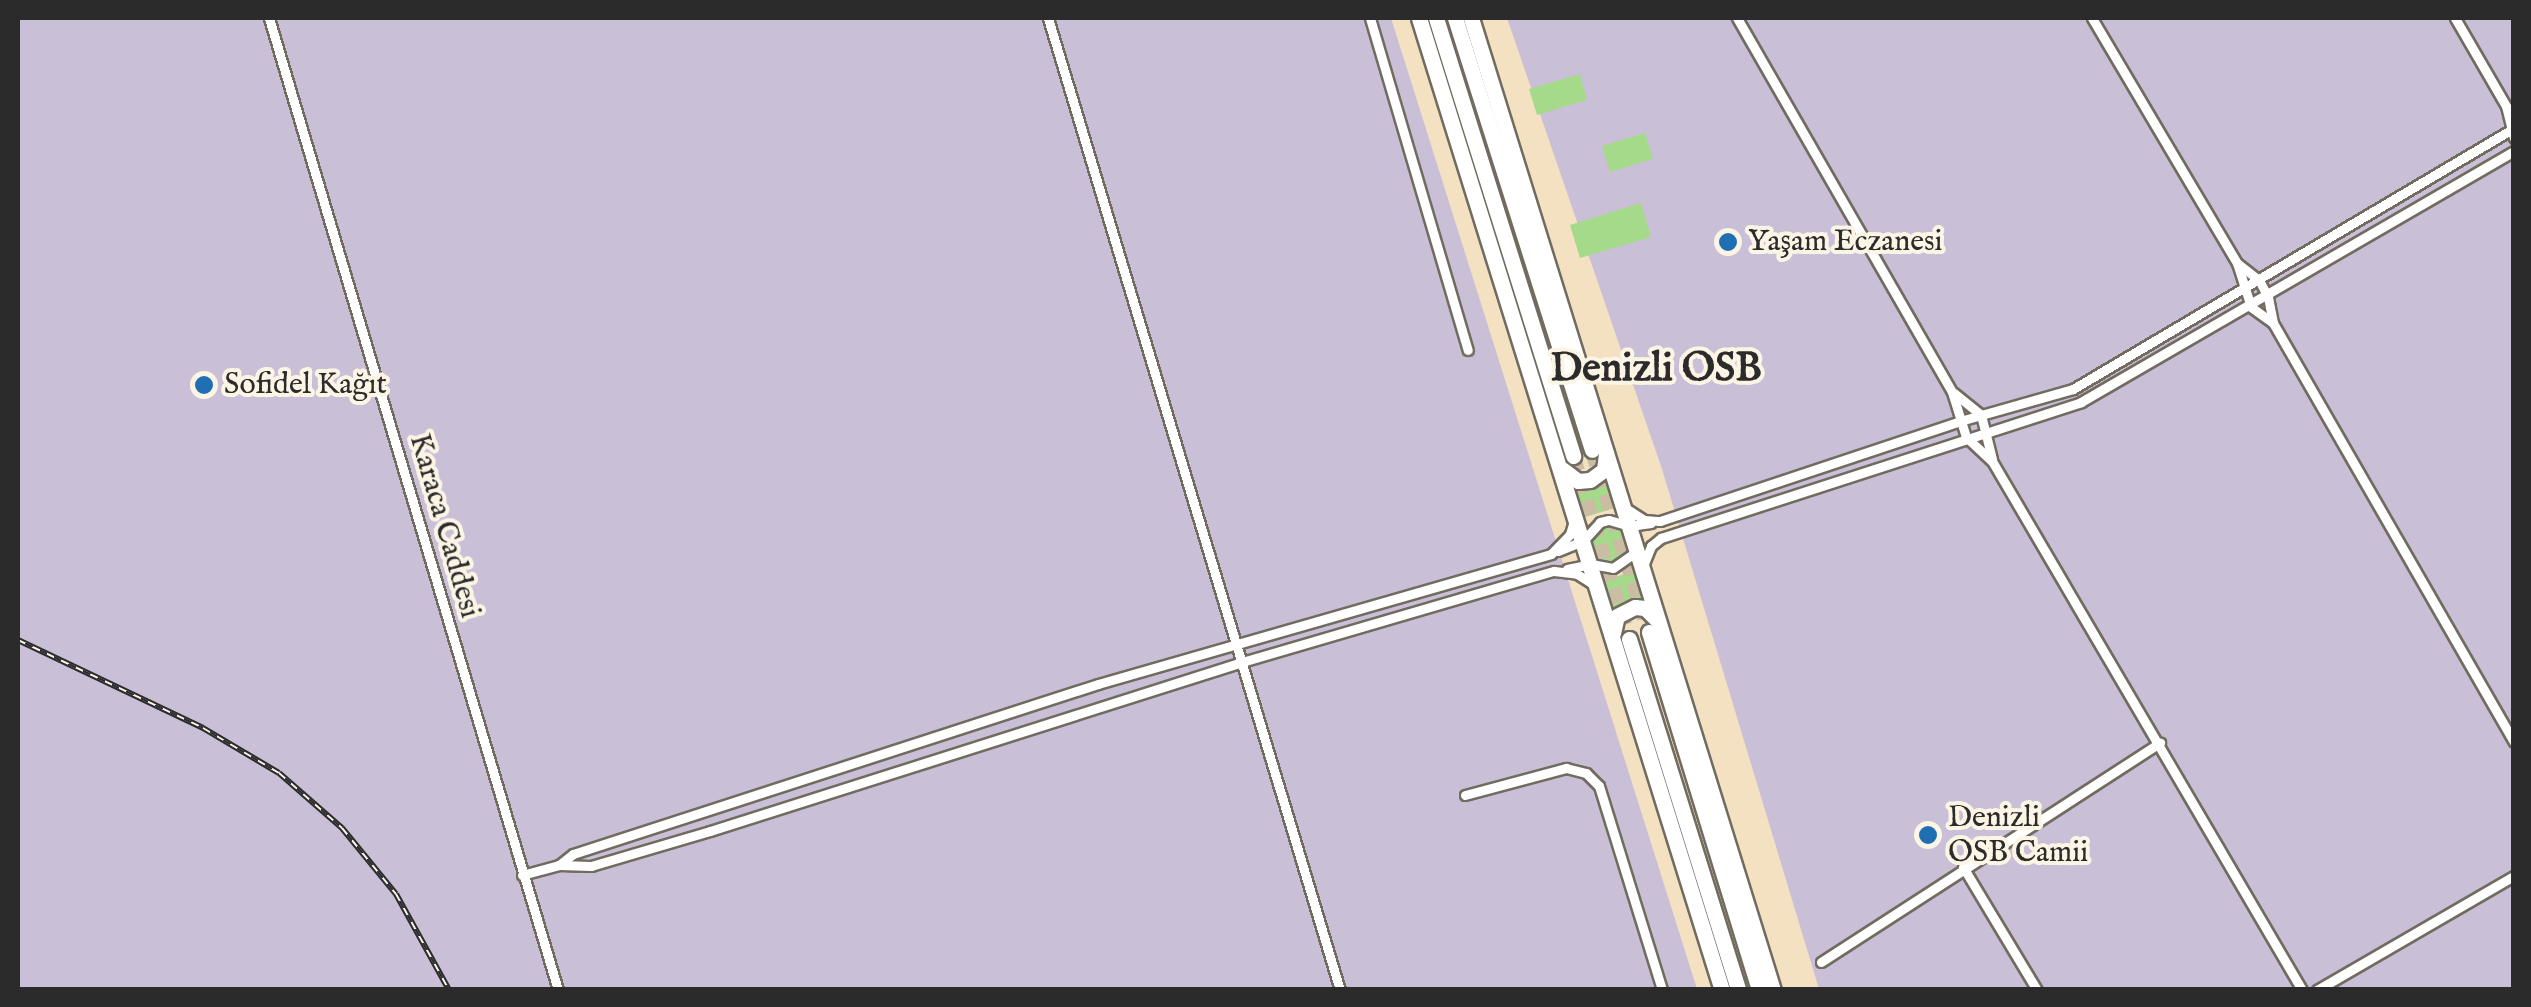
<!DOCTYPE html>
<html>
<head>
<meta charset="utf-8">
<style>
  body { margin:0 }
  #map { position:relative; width:2531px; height:1007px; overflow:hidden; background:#f3e1c2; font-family:"IM FELL English",serif }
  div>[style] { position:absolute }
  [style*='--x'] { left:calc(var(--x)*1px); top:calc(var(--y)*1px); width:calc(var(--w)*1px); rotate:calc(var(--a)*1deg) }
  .industrial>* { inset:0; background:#c9bfd7 }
  .green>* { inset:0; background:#a6da8b }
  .round { border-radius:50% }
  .trunk-tunnel>* { height:15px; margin-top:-7.5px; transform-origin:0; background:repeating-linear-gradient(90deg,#cbbda4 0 15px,transparent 0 23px) }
  .roads { filter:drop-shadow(2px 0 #716b60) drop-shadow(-2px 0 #716b60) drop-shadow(0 2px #716b60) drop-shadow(0 -2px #716b60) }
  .minor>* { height:9px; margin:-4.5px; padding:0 4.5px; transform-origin:4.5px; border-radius:4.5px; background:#fff }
  .trunk>* { height:15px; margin:-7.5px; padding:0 7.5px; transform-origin:7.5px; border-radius:7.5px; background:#fff }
  .rail>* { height:6px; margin-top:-3px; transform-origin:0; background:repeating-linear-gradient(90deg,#fcf5e5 0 8px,#2b2b2b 0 16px); box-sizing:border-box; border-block:2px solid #2b2b2b }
  .dots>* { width:28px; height:28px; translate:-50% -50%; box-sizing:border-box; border:5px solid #fcf5e5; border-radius:50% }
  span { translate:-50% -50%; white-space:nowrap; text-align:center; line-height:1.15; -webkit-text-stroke:8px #fcf5e5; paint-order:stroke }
  .poi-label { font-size:30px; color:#2b2b2b }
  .left { translate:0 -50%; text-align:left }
  .street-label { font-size:30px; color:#2b2b2b }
  .district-label { font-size:40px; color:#2b2b2b; font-weight:700 }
  .frame { position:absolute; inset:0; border:20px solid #2b2b2b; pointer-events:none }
</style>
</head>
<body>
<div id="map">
  <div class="industrial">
    <i style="clip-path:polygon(18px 18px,1391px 18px,1697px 989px,18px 989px)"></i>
    <i style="clip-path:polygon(1507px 18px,2513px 18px,2513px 989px,1819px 989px,1662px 469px)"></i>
  </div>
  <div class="green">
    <i style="clip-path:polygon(1580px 74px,1587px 100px,1537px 115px,1529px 89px)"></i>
    <i style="clip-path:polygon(1645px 133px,1653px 159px,1610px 172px,1602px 146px)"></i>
    <i style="clip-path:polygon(1641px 203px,1651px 237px,1580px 258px,1570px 225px)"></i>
    <i style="clip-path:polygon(1607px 473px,1618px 507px,1582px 518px,1571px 484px)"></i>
    <i class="round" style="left:1591px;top:527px;width:36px;height:36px"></i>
    <i style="clip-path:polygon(1636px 570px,1646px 602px,1611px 615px,1601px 582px)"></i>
  </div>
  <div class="trunk-tunnel">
    <i style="--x:1592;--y:450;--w:191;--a:72.6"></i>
    <i style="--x:1573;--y:456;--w:191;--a:73"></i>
  </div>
  <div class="roads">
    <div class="minor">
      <i style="--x:269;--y:18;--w:1014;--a:73.44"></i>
      <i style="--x:1048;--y:18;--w:1015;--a:73.28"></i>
      <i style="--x:1370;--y:18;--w:346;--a:73.6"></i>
      <i style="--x:1737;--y:18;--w:431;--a:60.1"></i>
      <i style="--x:1952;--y:392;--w:47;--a:72.7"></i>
      <i style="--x:1966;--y:437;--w:35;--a:43"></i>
      <i style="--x:1992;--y:461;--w:613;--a:59.63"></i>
      <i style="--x:2092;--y:18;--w:285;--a:59.4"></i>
      <i style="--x:2237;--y:263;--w:46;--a:72.3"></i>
      <i style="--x:2251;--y:307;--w:27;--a:36"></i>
      <i style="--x:2455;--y:18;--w:102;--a:59.9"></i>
      <i style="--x:2506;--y:106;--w:33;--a:76"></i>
      <i style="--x:2237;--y:263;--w:28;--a:38"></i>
      <i style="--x:2259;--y:280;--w:19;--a:62"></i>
      <i style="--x:2268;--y:297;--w:26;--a:79"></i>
      <i style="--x:2273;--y:323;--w:483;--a:60.1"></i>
      <i style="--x:1954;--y:393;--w:35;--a:39"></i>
      <i style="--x:1981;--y:415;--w:45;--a:76"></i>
      <i style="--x:1624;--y:507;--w:24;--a:33"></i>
      <i style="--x:1644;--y:520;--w:16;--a:4"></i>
      <i style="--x:1660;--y:521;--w:316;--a:-18.4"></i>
      <i style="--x:1960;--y:421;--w:117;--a:-15.8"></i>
      <i style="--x:2073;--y:389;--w:512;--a:-30.62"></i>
      <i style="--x:1558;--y:551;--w:27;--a:-22"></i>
      <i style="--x:1583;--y:541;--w:25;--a:-48"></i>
      <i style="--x:1600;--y:522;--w:9;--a:-13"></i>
      <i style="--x:1609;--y:520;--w:22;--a:16"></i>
      <i style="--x:1630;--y:526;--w:21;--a:-8"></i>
      <i style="--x:1643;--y:566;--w:22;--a:-68"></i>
      <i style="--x:1651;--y:546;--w:13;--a:-39"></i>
      <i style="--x:1661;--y:538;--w:441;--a:-17.9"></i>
      <i style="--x:2081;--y:402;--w:500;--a:-30.1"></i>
      <i style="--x:1567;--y:569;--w:25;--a:-12"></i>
      <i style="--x:1591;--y:564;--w:22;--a:10"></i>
      <i style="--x:1613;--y:568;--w:32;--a:-35"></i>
      <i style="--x:1465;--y:795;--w:105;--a:-15"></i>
      <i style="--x:1566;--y:768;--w:21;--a:14"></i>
      <i style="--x:1586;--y:773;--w:18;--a:45"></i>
      <i style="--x:1599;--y:786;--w:214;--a:72.8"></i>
      <i style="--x:559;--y:865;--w:32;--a:2"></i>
      <i style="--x:591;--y:866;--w:124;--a:-16.4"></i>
      <i style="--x:710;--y:831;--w:558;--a:-17.62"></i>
      <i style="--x:1242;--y:662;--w:325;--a:-16.3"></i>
      <i style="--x:1554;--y:571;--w:23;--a:7"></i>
      <i style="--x:1577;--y:574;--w:19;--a:32"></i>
      <i style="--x:1963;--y:867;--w:144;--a:59"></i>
      <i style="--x:522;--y:875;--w:38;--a:-15"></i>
      <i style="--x:559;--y:865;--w:18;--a:-38"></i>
      <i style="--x:573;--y:854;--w:552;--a:-17.94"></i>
      <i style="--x:1098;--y:684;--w:471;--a:-16"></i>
      <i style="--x:1551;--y:554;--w:28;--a:-46"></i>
      <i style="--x:1570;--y:534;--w:10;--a:-73"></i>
      <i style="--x:1821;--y:962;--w:404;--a:-32.9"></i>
      <i style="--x:2317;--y:990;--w:228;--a:-30.1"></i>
    </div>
    <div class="trunk">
      <i style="--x:1419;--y:18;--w:1018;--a:72.69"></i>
      <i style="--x:1436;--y:18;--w:459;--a:72.6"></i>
      <i style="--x:1455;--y:18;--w:453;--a:72.4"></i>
      <i style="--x:1471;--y:18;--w:1018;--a:72.74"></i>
      <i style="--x:1562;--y:469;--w:20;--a:37"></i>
      <i style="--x:1578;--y:481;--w:12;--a:-5"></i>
      <i style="--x:1590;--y:480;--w:17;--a:-36"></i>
      <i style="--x:1604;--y:470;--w:17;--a:-83"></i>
      <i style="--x:1649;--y:632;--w:375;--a:72.9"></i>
      <i style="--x:1613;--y:633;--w:17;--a:-77"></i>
      <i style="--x:1617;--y:616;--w:20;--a:-27"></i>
      <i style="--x:1635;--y:607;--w:10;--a:6"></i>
      <i style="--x:1645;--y:608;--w:18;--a:45"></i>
      <i style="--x:1629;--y:639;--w:368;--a:72.7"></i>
    </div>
  </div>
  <div class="rail">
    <i style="--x:18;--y:640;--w:205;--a:25.4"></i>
    <i style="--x:203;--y:728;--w:88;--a:30.6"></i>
    <i style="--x:279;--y:773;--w:84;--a:41.1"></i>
    <i style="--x:342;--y:828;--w:85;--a:50.7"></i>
    <i style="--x:396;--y:894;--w:110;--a:61.1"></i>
  </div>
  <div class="dots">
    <i style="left:1728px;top:242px;background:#1f6fb2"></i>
    <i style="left:204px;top:385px;background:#1f6fb2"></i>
    <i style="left:1928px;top:835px;background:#1f6fb2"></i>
  </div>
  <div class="poi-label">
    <span class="left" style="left:1748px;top:242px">Yaşam Eczanesi</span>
    <span class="left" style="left:224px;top:385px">Sofidel Kağıt</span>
    <span class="left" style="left:1948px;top:835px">Denizli<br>OSB Camii</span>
  </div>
  <div class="street-label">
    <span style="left:444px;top:526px;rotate:74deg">Karaca Caddesi</span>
  </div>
  <div class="district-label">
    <span style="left:1656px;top:370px">Denizli OSB</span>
  </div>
  <div class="frame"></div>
</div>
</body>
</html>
